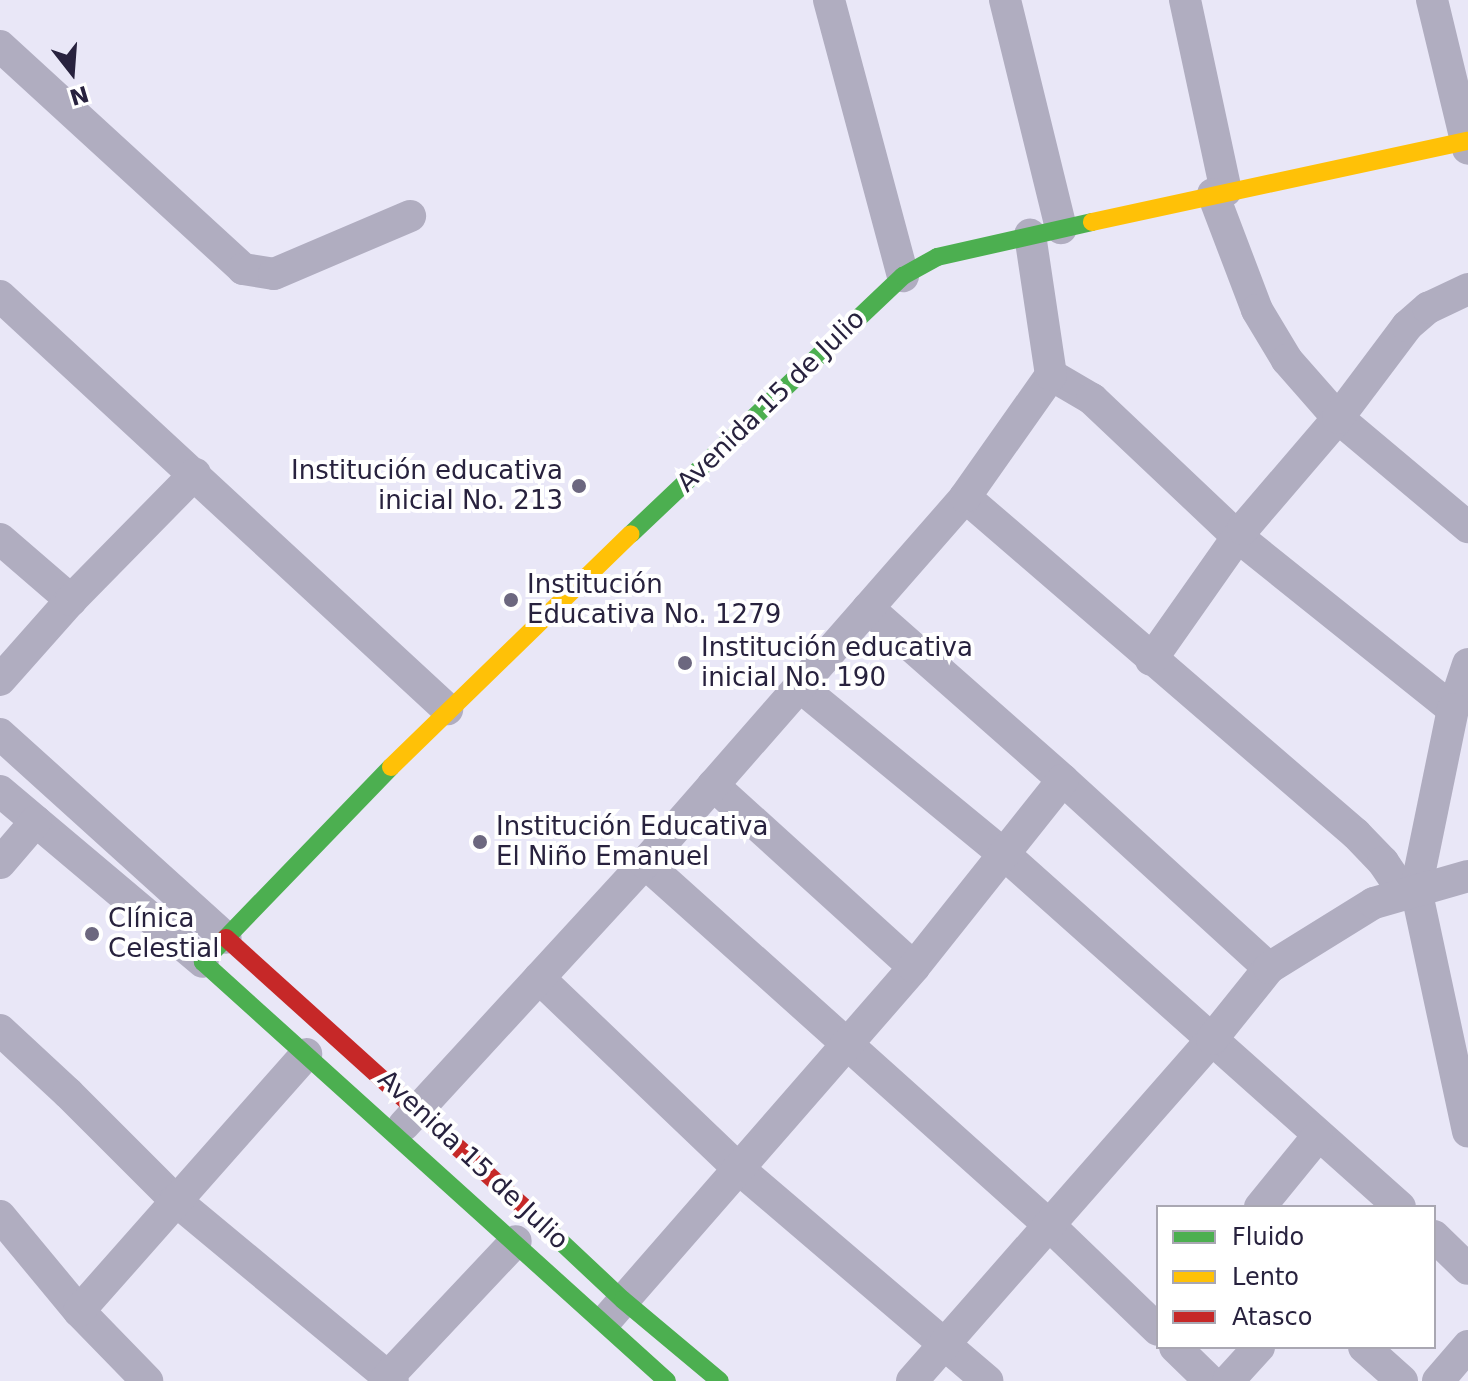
<!DOCTYPE html>
<html>
<head>
<meta charset="utf-8">
<style>
  body { margin:0 }
  #map { position:relative; width:1468px; height:1381px; overflow:hidden; background:#e9e7f7; font-family:"DejaVu Sans",sans-serif }
  div>[style] { position:absolute }
  [style*='--x'] { left:calc(var(--x)*1px); top:calc(var(--y)*1px); width:calc(var(--w)*1px); rotate:calc(var(--a)*1deg) }
  .street>* { height:32px; margin:-16px; padding:0 16px; transform-origin:16px; border-radius:16px; background:#b0adc0 }
  .fast>* { height:18px; margin:-9px; padding:0 9px; transform-origin:9px; border-radius:9px; background:#4caf50 }
  .slow>* { height:18px; margin:-9px; padding:0 9px; transform-origin:9px; border-radius:9px; background:#ffc107 }
  .jam>* { height:18px; margin:-9px; padding:0 9px; transform-origin:9px; border-radius:9px; background:#c62828 }
  .dots>* { width:22px; height:22px; translate:-50% -50%; box-sizing:border-box; border:4px solid #fff; border-radius:50% }
  span { translate:-50% -50%; white-space:nowrap; text-align:center; line-height:1.15; -webkit-text-stroke:8px #fff; paint-order:stroke }
  .street-label { font-size:26px; color:#28223e }
  .poi-label { font-size:26px; color:#28223e }
  .right { translate:-100% -50%; text-align:right }
  .left { translate:0 -50%; text-align:left }
  .legend { position:absolute; left:1156px; top:1205px; width:280px; height:144px; box-sizing:border-box; background:#fff; border:2px solid #a9a7b2; margin:0; padding:10px 14px; list-style:none; font-size:24px; color:#28223e }
  .legend li { display:flex; align-items:center; gap:16px; height:40px }
  .legend b { width:40px; border:2px solid #a9a7b2 }
  .north { position:absolute; left:32px; top:32px; width:80px; height:80px; -webkit-text-stroke:6px #fff; paint-order:stroke; rotate:163deg; font-size:22px; font-weight:700; line-height:32px; text-align:center; color:#28223e }
  .north::after { content:''; display:block; margin:auto; width:28px; height:36px; background:#28223e; clip-path:polygon(50% 0,100% 100%,50% 72%,0 100%) }
</style>
</head>
<body>
<div id="map">
  <div class="street">
    <i style="--x:829;--y:0;--w:286;--a:75"></i>
    <i style="--x:1005;--y:0;--w:235;--a:76.2"></i>
    <i style="--x:1185;--y:0;--w:195;--a:77.9"></i>
    <i style="--x:1432;--y:0;--w:153;--a:76.4"></i>
    <i style="--x:0;--y:46;--w:330;--a:42.5"></i>
    <i style="--x:243;--y:269;--w:31;--a:9"></i>
    <i style="--x:274;--y:274;--w:148;--a:-23.1"></i>
    <i style="--x:1213;--y:194;--w:124;--a:69.2"></i>
    <i style="--x:1257;--y:310;--w:58;--a:59"></i>
    <i style="--x:1287;--y:360;--w:77;--a:48.7"></i>
    <i style="--x:1338;--y:418;--w:170;--a:40"></i>
    <i style="--x:0;--y:296;--w:609;--a:42.74"></i>
    <i style="--x:1051;--y:375;--w:48;--a:30.3"></i>
    <i style="--x:1092;--y:399;--w:201;--a:43.4"></i>
    <i style="--x:1238;--y:537;--w:275;--a:38.7"></i>
    <i style="--x:965;--y:497;--w:516;--a:40.76"></i>
    <i style="--x:1356;--y:834;--w:39;--a:46"></i>
    <i style="--x:1383;--y:862;--w:37;--a:56"></i>
    <i style="--x:0;--y:539;--w:94;--a:40.7"></i>
    <i style="--x:868;--y:608;--w:260;--a:41.4"></i>
    <i style="--x:1063;--y:780;--w:279;--a:42.4"></i>
    <i style="--x:1151;--y:660;--w:160;--a:-54.9"></i>
    <i style="--x:1243;--y:529;--w:146;--a:-49.4"></i>
    <i style="--x:1338;--y:418;--w:115;--a:-53.1"></i>
    <i style="--x:1407;--y:326;--w:28;--a:-41"></i>
    <i style="--x:1428;--y:308;--w:44;--a:-25.4"></i>
    <i style="--x:1468;--y:664;--w:47;--a:108.4"></i>
    <i style="--x:1453;--y:709;--w:184;--a:101.6"></i>
    <i style="--x:1416;--y:889;--w:248;--a:77.9"></i>
    <i style="--x:0;--y:680;--w:107;--a:-48.4"></i>
    <i style="--x:71;--y:600;--w:177;--a:-45.5"></i>
    <i style="--x:799;--y:686;--w:266;--a:39.4"></i>
    <i style="--x:1005;--y:855;--w:529;--a:41.71"></i>
    <i style="--x:0;--y:734;--w:304;--a:42.1"></i>
    <i style="--x:713;--y:785;--w:271;--a:42.2"></i>
    <i style="--x:0;--y:791;--w:265;--a:40.1"></i>
    <i style="--x:0;--y:863;--w:55;--a:-49.4"></i>
    <i style="--x:645;--y:863;--w:542;--a:41.86"></i>
    <i style="--x:1049;--y:1225;--w:151;--a:43.9"></i>
    <i style="--x:539;--y:978;--w:275;--a:43.7"></i>
    <i style="--x:738;--y:1168;--w:328;--a:40.5"></i>
    <i style="--x:0;--y:1030;--w:93;--a:42.8"></i>
    <i style="--x:68;--y:1093;--w:151;--a:45"></i>
    <i style="--x:175;--y:1200;--w:283;--a:39.7"></i>
    <i style="--x:404;--y:1125;--w:356;--a:-47.4"></i>
    <i style="--x:645;--y:863;--w:486;--a:-48.8"></i>
    <i style="--x:965;--y:497;--w:149;--a:-54.8"></i>
    <i style="--x:1051;--y:375;--w:142;--a:-98.5"></i>
    <i style="--x:1260;--y:1207;--w:90;--a:-50.8"></i>
    <i style="--x:0;--y:1216;--w:124;--a:50.3"></i>
    <i style="--x:79;--y:1311;--w:98;--a:45.8"></i>
    <i style="--x:1434;--y:1236;--w:47;--a:44.1"></i>
    <i style="--x:79;--y:1311;--w:343;--a:-48.5"></i>
    <i style="--x:609;--y:1317;--w:464;--a:-48.9"></i>
    <i style="--x:914;--y:967;--w:239;--a:-51.5"></i>
    <i style="--x:1175;--y:1347;--w:49;--a:44.2"></i>
    <i style="--x:1364;--y:1347;--w:51;--a:41.8"></i>
    <i style="--x:384;--y:1381;--w:192;--a:-46.7"></i>
    <i style="--x:912;--y:1381;--w:455;--a:-48.7"></i>
    <i style="--x:1212;--y:1039;--w:91;--a:-51.2"></i>
    <i style="--x:1269;--y:968;--w:123;--a:-31.8"></i>
    <i style="--x:1374;--y:903;--w:98;--a:-16"></i>
    <i style="--x:1228;--y:1381;--w:46;--a:-47.6"></i>
    <i style="--x:1438;--y:1381;--w:46;--a:-49.4"></i>
  </div>
  <div class="fast">
    <i style="--x:631;--y:534;--w:375;--a:-43.5"></i>
    <i style="--x:903;--y:276;--w:39;--a:-29"></i>
    <i style="--x:937;--y:257;--w:159;--a:-12.7"></i>
    <i style="--x:391;--y:767;--w:271;--a:134"></i>
    <i style="--x:203;--y:962;--w:625;--a:42.08"></i>
    <i style="--x:525;--y:1208;--w:134;--a:43.2"></i>
    <i style="--x:623;--y:1300;--w:126;--a:39.9"></i>
  </div>
  <div class="slow">
    <i style="--x:1092;--y:222;--w:385;--a:-12.2"></i>
    <i style="--x:391;--y:767;--w:334;--a:-44.2"></i>
  </div>
  <div class="jam">
    <i style="--x:226;--y:938;--w:403;--a:42.1"></i>
  </div>
  <div class="dots">
    <i style="left:579px;top:486px;background:#6c677f"></i>
    <i style="left:511px;top:600px;background:#6c677f"></i>
    <i style="left:685px;top:663px;background:#6c677f"></i>
    <i style="left:480px;top:842px;background:#6c677f"></i>
    <i style="left:92px;top:934px;background:#6c677f"></i>
  </div>
  <div class="street-label">
    <span style="left:771px;top:401px;rotate:-44deg">Avenida 15 de Julio</span>
    <span style="left:473px;top:1160px;rotate:43deg">Avenida 15 de Julio</span>
  </div>
  <div class="poi-label">
    <span class="right" style="left:563px;top:486px">Institución educativa<br>inicial No. 213</span>
    <span class="left" style="left:527px;top:600px">Institución<br>Educativa No. 1279</span>
    <span class="left" style="left:701px;top:663px">Institución educativa<br>inicial No. 190</span>
    <span class="left" style="left:496px;top:842px">Institución Educativa<br>El Niño Emanuel</span>
    <span class="left" style="left:108px;top:934px">Clínica<br>Celestial</span>
  </div>
  <ul class="legend">
  <li><b style="height:10px;background:#4caf50"></b>Fluido</li>
  <li><b style="height:10px;background:#ffc107"></b>Lento</li>
  <li><b style="height:10px;background:#c62828"></b>Atasco</li>
  </ul>
  <div class="north">N</div>
</div>
</body>
</html>
